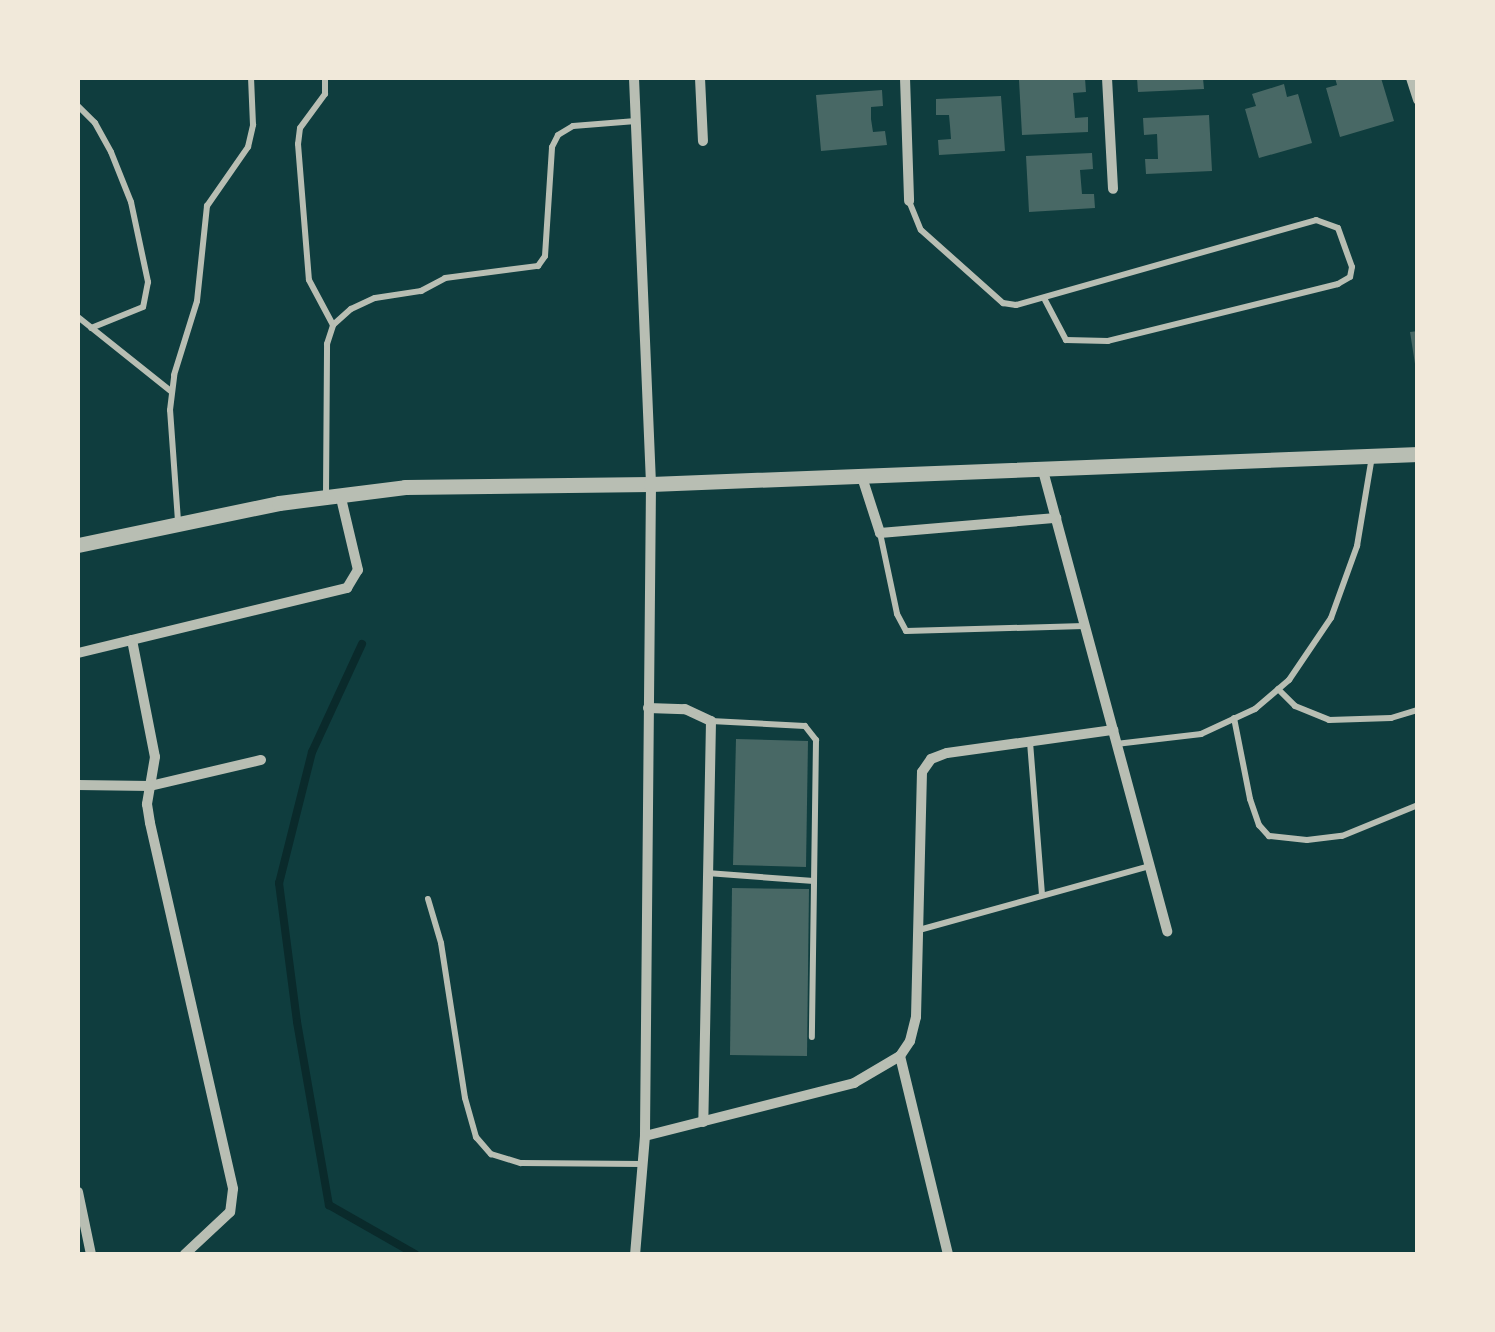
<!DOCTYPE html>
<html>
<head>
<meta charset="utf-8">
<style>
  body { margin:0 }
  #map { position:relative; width:1495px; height:1332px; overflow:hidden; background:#0f3d3e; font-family:"Noto Sans",sans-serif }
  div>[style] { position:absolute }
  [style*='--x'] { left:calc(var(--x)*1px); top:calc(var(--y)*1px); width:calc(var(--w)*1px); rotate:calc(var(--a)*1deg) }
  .stream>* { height:8px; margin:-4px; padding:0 4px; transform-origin:4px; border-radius:4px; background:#0a2a2b }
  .building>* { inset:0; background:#486865 }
  .service>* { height:6px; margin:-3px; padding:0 3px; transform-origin:3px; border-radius:3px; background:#b8beb3 }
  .minor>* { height:10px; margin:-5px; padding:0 5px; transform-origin:5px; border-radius:5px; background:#b8beb3 }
  .tertiary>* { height:15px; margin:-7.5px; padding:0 7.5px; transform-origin:7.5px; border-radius:7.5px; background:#b8beb3 }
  span { translate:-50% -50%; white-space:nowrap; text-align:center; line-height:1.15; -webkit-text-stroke:8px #f1e9da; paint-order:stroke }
  .frame { position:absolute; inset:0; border:80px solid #f1e9da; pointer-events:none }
</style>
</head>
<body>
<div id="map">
  <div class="stream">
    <i style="--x:362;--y:644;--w:119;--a:114.8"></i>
    <i style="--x:312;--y:752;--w:135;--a:104.1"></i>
    <i style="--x:279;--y:883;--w:140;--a:82.6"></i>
    <i style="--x:297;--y:1022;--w:186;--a:80.1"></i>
    <i style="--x:329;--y:1205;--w:99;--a:29.7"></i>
  </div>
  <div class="building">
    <i style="clip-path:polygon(1085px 78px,1086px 92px,1073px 93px,1074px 104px,1075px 118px,1088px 117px,1088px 132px,1022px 135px,1019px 80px)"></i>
    <i style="clip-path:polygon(1137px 78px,1203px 78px,1204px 89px,1138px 92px)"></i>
    <i style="clip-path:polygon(1335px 78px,1381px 78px,1394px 121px,1340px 137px,1326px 88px,1337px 85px)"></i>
    <i style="clip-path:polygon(1284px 84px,1287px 97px,1298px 94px,1312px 143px,1259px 158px,1245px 109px,1256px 106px,1252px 94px)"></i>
    <i style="clip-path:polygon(882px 90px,883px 106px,871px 107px,871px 119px,873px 132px,885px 131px,887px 145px,821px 151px,816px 95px)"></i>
    <i style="clip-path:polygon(1001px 96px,1005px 151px,939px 155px,938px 140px,951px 139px,950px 126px,949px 115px,936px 115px,936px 99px)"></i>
    <i style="clip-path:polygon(1209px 115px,1212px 171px,1146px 174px,1145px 159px,1158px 159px,1157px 134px,1144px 135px,1143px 118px)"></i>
    <i style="clip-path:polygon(1092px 153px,1093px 169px,1080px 170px,1082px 194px,1094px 194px,1095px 208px,1029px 212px,1026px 156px)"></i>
    <i style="clip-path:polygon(1418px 331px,1418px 364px,1415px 364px,1410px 332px)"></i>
    <i style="clip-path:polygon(736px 739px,808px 741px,806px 867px,733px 865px)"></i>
    <i style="clip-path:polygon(732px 888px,809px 889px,807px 1056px,730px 1055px)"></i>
  </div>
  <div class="service">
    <i style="--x:325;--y:78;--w:16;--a:90"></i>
    <i style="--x:325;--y:94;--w:42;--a:126.3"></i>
    <i style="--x:300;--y:128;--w:16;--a:97"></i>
    <i style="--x:298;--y:144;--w:136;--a:85.4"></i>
    <i style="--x:309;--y:280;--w:51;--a:61.9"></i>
    <i style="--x:78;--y:106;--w:24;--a:45"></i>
    <i style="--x:95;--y:123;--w:33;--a:61"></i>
    <i style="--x:111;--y:152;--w:54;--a:68.2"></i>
    <i style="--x:131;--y:202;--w:82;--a:78"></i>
    <i style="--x:148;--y:282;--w:25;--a:101"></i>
    <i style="--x:143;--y:307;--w:56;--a:158"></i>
    <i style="--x:909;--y:201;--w:31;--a:68"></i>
    <i style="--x:921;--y:230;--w:110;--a:41.7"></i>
    <i style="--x:1003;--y:303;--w:13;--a:9"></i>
    <i style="--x:1016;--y:305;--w:312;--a:-15.8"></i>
    <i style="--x:1316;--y:220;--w:23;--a:20"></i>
    <i style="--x:1338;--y:228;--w:41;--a:70.3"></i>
    <i style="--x:1352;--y:267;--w:10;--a:101"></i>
    <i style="--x:1350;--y:277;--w:14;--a:150"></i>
    <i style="--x:1338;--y:284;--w:237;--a:166.1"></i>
    <i style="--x:1108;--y:341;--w:42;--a:-178.6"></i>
    <i style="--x:1066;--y:340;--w:45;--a:-117.7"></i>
    <i style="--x:78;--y:317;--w:120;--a:38.6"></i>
    <i style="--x:326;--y:495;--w:151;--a:-89.6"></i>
    <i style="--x:327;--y:344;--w:20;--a:-72"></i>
    <i style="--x:333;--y:325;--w:24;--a:-42"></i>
    <i style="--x:351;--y:309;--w:26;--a:-25"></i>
    <i style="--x:375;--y:298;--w:47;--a:-8.7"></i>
    <i style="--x:421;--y:291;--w:27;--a:-28"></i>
    <i style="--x:445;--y:278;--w:94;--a:-7.4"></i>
    <i style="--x:538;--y:266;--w:12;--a:-55"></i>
    <i style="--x:545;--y:256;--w:109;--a:-86.3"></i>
    <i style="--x:552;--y:147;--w:13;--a:-63"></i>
    <i style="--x:558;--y:135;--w:17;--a:-31"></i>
    <i style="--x:573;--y:126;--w:63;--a:-4.5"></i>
    <i style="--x:178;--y:521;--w:111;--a:-94.1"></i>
    <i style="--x:170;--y:410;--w:35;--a:-83"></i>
    <i style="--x:174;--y:375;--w:77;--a:-72.7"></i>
    <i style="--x:197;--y:301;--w:96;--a:-84"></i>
    <i style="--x:207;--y:206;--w:72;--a:-55.2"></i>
    <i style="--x:248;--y:147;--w:23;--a:-77"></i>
    <i style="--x:253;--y:125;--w:47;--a:-92.4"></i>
    <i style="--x:880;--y:533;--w:83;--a:78.1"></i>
    <i style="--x:897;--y:614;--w:19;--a:62"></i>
    <i style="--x:906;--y:631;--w:178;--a:-1.6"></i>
    <i style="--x:1278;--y:689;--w:24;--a:45"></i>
    <i style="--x:1295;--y:706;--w:37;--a:22"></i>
    <i style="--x:1329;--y:720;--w:62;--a:-1.8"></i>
    <i style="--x:1391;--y:718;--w:28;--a:-17"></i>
    <i style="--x:1234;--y:718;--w:83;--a:78.8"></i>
    <i style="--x:1250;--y:799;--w:28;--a:71"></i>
    <i style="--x:1259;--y:825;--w:15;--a:48"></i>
    <i style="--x:1269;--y:836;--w:38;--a:6"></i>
    <i style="--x:1307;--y:840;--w:35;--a:-7"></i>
    <i style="--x:1342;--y:836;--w:82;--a:-22.2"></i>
    <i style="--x:711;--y:721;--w:94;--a:3"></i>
    <i style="--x:805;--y:726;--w:18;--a:52"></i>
    <i style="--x:816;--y:740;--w:297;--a:90.8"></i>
    <i style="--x:1030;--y:742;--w:153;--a:85.5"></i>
    <i style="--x:1116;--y:744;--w:86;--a:-6.7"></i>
    <i style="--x:1201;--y:734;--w:60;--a:-24.8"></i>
    <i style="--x:1255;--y:709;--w:45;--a:-40.5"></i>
    <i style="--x:1289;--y:680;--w:75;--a:-55.9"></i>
    <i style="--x:1331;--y:618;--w:77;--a:-70.1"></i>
    <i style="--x:1357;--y:546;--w:91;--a:-80.5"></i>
    <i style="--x:707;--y:873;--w:107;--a:4.3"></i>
    <i style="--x:428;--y:899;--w:46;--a:73.5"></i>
    <i style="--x:441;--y:943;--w:157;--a:81.2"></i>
    <i style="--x:465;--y:1098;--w:41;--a:74.2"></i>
    <i style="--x:476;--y:1137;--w:23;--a:49"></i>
    <i style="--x:491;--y:1154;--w:31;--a:17"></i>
    <i style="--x:521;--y:1163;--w:121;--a:0.5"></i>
    <i style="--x:919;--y:930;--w:239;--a:-15.5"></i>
  </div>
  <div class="minor">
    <i style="--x:634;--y:78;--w:406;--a:87.6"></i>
    <i style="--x:651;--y:484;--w:652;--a:90.53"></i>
    <i style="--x:645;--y:1136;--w:118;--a:94.8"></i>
    <i style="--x:700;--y:78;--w:63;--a:87.3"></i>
    <i style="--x:905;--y:78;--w:123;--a:88.1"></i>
    <i style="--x:1107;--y:78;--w:111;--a:86.9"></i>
    <i style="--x:1411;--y:78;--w:23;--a:72"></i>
    <i style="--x:1042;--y:467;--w:481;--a:74.9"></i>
    <i style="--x:861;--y:474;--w:62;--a:72.1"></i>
    <i style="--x:880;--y:533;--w:177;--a:-4.9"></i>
    <i style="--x:132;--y:640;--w:119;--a:78.9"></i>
    <i style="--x:155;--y:757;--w:48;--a:99.7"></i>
    <i style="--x:147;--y:804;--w:19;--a:81"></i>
    <i style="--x:150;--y:823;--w:375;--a:77.2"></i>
    <i style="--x:233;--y:1189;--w:23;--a:97"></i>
    <i style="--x:230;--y:1212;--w:62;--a:137"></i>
    <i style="--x:78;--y:653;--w:277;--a:-13.6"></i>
    <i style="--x:347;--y:588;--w:21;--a:-59"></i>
    <i style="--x:358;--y:570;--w:78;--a:-103.3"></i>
    <i style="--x:648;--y:708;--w:37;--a:2"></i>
    <i style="--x:685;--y:709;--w:29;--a:25"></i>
    <i style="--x:711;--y:721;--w:401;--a:91.1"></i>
    <i style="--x:78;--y:785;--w:72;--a:0.8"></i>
    <i style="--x:150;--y:786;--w:114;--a:-13.2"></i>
    <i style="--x:900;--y:1056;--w:204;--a:76.4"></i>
    <i style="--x:645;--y:1136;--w:216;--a:-14.2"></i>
    <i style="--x:854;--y:1083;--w:53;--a:-30.4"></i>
    <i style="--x:900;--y:1056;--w:18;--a:-56"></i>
    <i style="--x:910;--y:1041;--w:25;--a:-76"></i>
    <i style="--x:916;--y:1017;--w:245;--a:-88.6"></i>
    <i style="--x:922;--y:772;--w:16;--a:-55"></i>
    <i style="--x:931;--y:759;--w:17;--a:-21"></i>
    <i style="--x:947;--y:753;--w:168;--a:-7.9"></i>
    <i style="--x:78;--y:1192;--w:63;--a:78.2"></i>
  </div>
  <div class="tertiary">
    <i style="--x:78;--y:545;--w:205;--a:-11.8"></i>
    <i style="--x:279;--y:503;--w:127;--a:-7.2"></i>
    <i style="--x:405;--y:487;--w:246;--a:-0.7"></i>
    <i style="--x:651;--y:484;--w:768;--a:-2.24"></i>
  </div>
  <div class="frame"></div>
</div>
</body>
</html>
